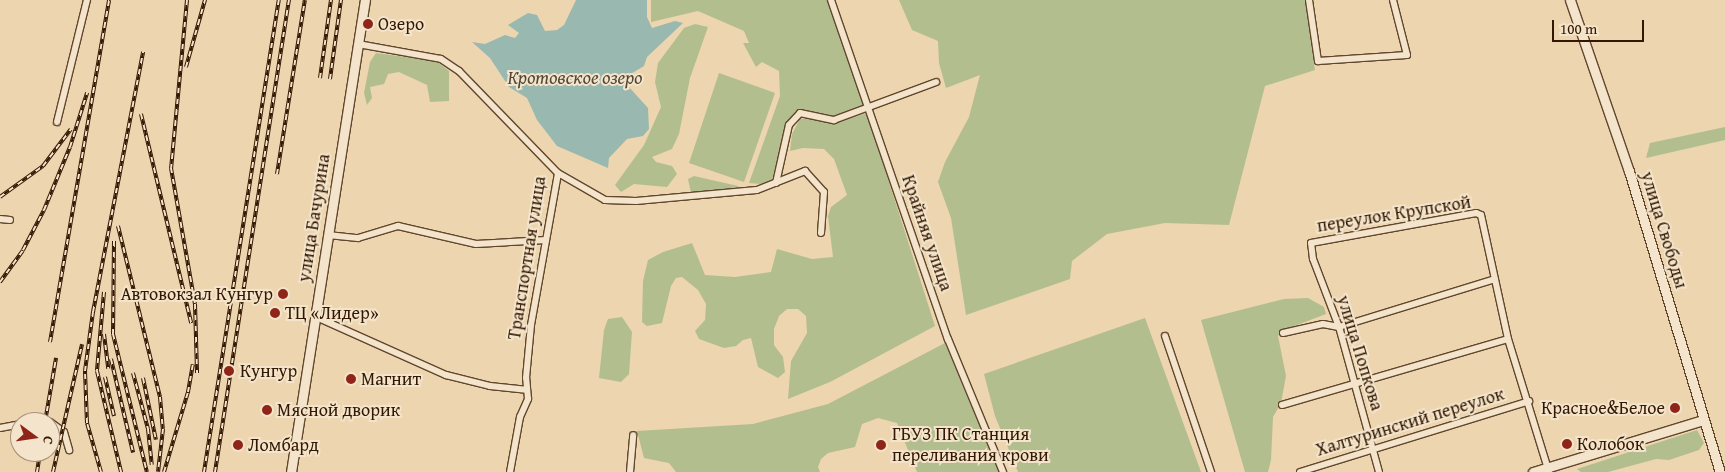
<!DOCTYPE html>
<html>
<head>
<meta charset="utf-8">
<style>
  body { margin:0 }
  #map { position:relative; width:1725px; height:472px; overflow:hidden; background:#ecd5af; font-family:"Gentium Book Plus",serif }
  div>[style] { position:absolute }
  [style*='--x'] { left:calc(var(--x)*1px); top:calc(var(--y)*1px); width:calc(var(--w)*1px); rotate:calc(var(--a)*1deg) }
  .green>* { inset:0; background:#b3be8e }
  .water>* { inset:0; background:#99b8af }
  .roads { filter:drop-shadow(1px 0 #61462c) drop-shadow(-1px 0 #61462c) drop-shadow(0 1px #61462c) drop-shadow(0 -1px #61462c) }
  .street>* { height:6px; margin:-3px; padding:0 3px; transform-origin:3px; border-radius:3px; background:#f3e4cb }
  .secondary>* { height:9px; margin:-4.5px; padding:0 4.5px; transform-origin:4.5px; border-radius:4.5px; background:#f3e4cb }
  .rail>* { height:4px; margin-top:-2px; transform-origin:0; background:repeating-linear-gradient(90deg,#f3e4cb 0 5.5px,#331700 0 11px); box-sizing:border-box; border-block:1px solid #331700 }
  .dots>* { width:14px; height:14px; translate:-50% -50%; box-sizing:border-box; border:2px solid #f3e4cb; border-radius:50% }
  span { translate:-50% -50%; white-space:nowrap; text-align:center; line-height:1.15; -webkit-text-stroke:4px #f3e4cb; paint-order:stroke }
  .poi-label { font-size:18px; color:#331700 }
  .left { translate:0 -50%; text-align:left }
  .right { translate:-100% -50%; text-align:right }
  .street-label { font-size:18px; color:#331700 }
  .water-label { font-size:19px; color:#524735; font-style:italic }
  .north { position:absolute; left:10px; top:412px; width:50px; height:50px; box-sizing:border-box; background:#f3e4cb; border:1px solid #a6927a; border-radius:50%; rotate:104deg; font-size:14px; font-weight:700; line-height:20px; text-align:center; color:#331700 }
  .north::after { content:''; display:block; margin:auto; width:18px; height:22px; background:#8f2418; clip-path:polygon(50% 0,100% 100%,50% 72%,0 100%) }
  .scale { position:absolute; left:1552px; top:20px; width:92px; height:22px; box-sizing:border-box; border:2px solid #331700; border-top:0; padding-left:6px; font-size:15px; line-height:18px; white-space:nowrap; color:#331700; -webkit-text-stroke:4px #f3e4cb; paint-order:stroke }
</style>
</head>
<body>
<div id="map">
  <div class="green">
    <i style="clip-path:polygon(651px 0,827px 0,865px 105px,833px 117px,798px 110px,787px 124px,772px 180px,761px 184px,749px 183px,780px 96px,779px 71px,762px 62px,756px 67px,743px 43px,749px 43px,744px 31px,698px 11px,651px 22px)"></i>
    <i style="clip-path:polygon(899px 0,1305px 0,1315px 70px,1265px 86px,1229px 225px,1165px 223px,1107px 234px,1072px 261px,1070px 279px,966px 315px,951px 218px,938px 182px,945px 162px,969px 117px,980px 75px,946px 88px,939px 63px,938px 41px,912px 30px)"></i>
    <i style="clip-path:polygon(695px 24px,708px 27px,690px 78px,679px 134px,672px 149px,652px 157px,656px 162px,672px 166px,677px 174px,667px 187px,634px 184px,621px 192px,615px 185px,644px 145px,661px 107px,655px 82px,658px 63px,684px 28px)"></i>
    <i style="clip-path:polygon(376px 53px,436px 61px,449px 71px,449px 101px,430px 102px,427px 85px,399px 72px,388px 74px,384px 84px,370px 87px,372px 98px,367px 105px,364px 93px,370px 62px)"></i>
    <i style="clip-path:polygon(719px 73px,775px 93px,744px 182px,689px 163px)"></i>
    <i style="clip-path:polygon(867px 113px,935px 326px,830px 382px,788px 399px,791px 361px,807px 333px,806px 316px,798px 309px,787px 309px,779px 316px,774px 329px,774px 345px,783px 357px,785px 372px,778px 378px,758px 367px,751px 338px,743px 340px,736px 346px,724px 348px,699px 339px,695px 331px,705px 320px,706px 304px,698px 290px,682px 277px,676px 278px,671px 286px,662px 323px,647px 326px,642px 322px,643px 281px,648px 260px,663px 252px,692px 243px,705px 275px,735px 277px,771px 272px,777px 249px,812px 259px,833px 257px,828px 216px,831px 207px,847px 195px,834px 159px,824px 149px,803px 148px,790px 151px,792px 134px,800px 119px,809px 118px,833px 124px)"></i>
    <i style="clip-path:polygon(1725px 127px,1725px 140px,1646px 158px,1650px 143px)"></i>
    <i style="clip-path:polygon(694px 176px,738px 186px,738px 190px,691px 193px,688px 179px)"></i>
    <i style="clip-path:polygon(1308px 298px,1324px 307px,1326px 314px,1281px 331px,1278px 336px,1286px 376px,1281px 403px,1273px 417px,1271px 460px,1268px 472px,1245px 472px,1201px 320px,1284px 299px)"></i>
    <i style="clip-path:polygon(622px 317px,632px 332px,629px 374px,621px 382px,599px 378px,604px 330px,608px 319px)"></i>
    <i style="clip-path:polygon(1145px 318px,1201px 472px,1018px 472px,995px 416px,984px 374px)"></i>
    <i style="clip-path:polygon(945px 343px,999px 472px,917px 472px,897px 423px,878px 418px,862px 424px,855px 447px,828px 453px,821px 459px,818px 467px,820px 472px,676px 472px,669px 463px,644px 458px,637px 431px,753px 424px,828px 404px)"></i>
    <i style="clip-path:polygon(1697px 430px,1704px 443px,1699px 450px,1669px 460px,1656px 459px,1608px 472px,1581px 472px,1577px 469px)"></i>
  </div>
  <div class="water">
    <i style="clip-path:polygon(576px 0,647px 0,647px 17px,652px 28px,675px 21px,683px 23px,647px 57px,644px 66px,629px 75px,628px 86px,648px 108px,649px 129px,643px 136px,627px 139px,609px 158px,608px 168px,557px 146px,537px 120px,527px 98px,509px 87px,490px 58px,472px 42px,485px 44px,505px 35px,515px 38px,519px 33px,508px 25px,528px 13px,537px 15px,545px 31px,557px 30px,564px 25px)"></i>
  </div>
  <div class="roads">
    <div class="street">
      <i style="--x:831;--y:0;--w:359;--a:71"></i>
      <i style="--x:948;--y:339;--w:144;--a:67.5"></i>
      <i style="--x:1309;--y:0;--w:62;--a:81.6"></i>
      <i style="--x:1318;--y:61;--w:89;--a:-3.9"></i>
      <i style="--x:1407;--y:55;--w:57;--a:-104.3"></i>
      <i style="--x:358;--y:44;--w:84;--a:10.2"></i>
      <i style="--x:441;--y:59;--w:22;--a:34"></i>
      <i style="--x:459;--y:71;--w:142;--a:45.9"></i>
      <i style="--x:558;--y:173;--w:54;--a:29.9"></i>
      <i style="--x:605;--y:200;--w:31;--a:2"></i>
      <i style="--x:636;--y:201;--w:121;--a:-5.2"></i>
      <i style="--x:757;--y:190;--w:52;--a:-21.6"></i>
      <i style="--x:805;--y:171;--w:28;--a:48"></i>
      <i style="--x:824;--y:192;--w:41;--a:94.2"></i>
      <i style="--x:57;--y:122;--w:126;--a:-76.2"></i>
      <i style="--x:776;--y:183;--w:59;--a:-77.4"></i>
      <i style="--x:789;--y:125;--w:16;--a:-47"></i>
      <i style="--x:800;--y:113;--w:35;--a:12"></i>
      <i style="--x:834;--y:120;--w:109;--a:-20.4"></i>
      <i style="--x:0;--y:219;--w:10;--a:6"></i>
      <i style="--x:328;--y:235;--w:30;--a:6"></i>
      <i style="--x:358;--y:238;--w:42;--a:-16.7"></i>
      <i style="--x:398;--y:226;--w:80;--a:13"></i>
      <i style="--x:476;--y:244;--w:70;--a:-3.3"></i>
      <i style="--x:314;--y:316;--w:145;--a:24.1"></i>
      <i style="--x:446;--y:375;--w:45;--a:14"></i>
      <i style="--x:490;--y:386;--w:36;--a:6"></i>
      <i style="--x:1283;--y:333;--w:41;--a:-12.7"></i>
      <i style="--x:1323;--y:324;--w:16;--a:11"></i>
      <i style="--x:1339;--y:327;--w:163;--a:-17.1"></i>
      <i style="--x:1165;--y:336;--w:144;--a:71.3"></i>
      <i style="--x:1282;--y:405;--w:235;--a:-16.3"></i>
      <i style="--x:33;--y:422;--w:15;--a:0"></i>
      <i style="--x:50;--y:422;--w:17;--a:36"></i>
      <i style="--x:64;--y:432;--w:19;--a:74"></i>
      <i style="--x:0;--y:428;--w:20;--a:-11"></i>
      <i style="--x:510;--y:472;--w:56;--a:-79.7"></i>
      <i style="--x:520;--y:417;--w:20;--a:-66"></i>
      <i style="--x:528;--y:399;--w:21;--a:-95"></i>
      <i style="--x:526;--y:378;--w:53;--a:-84.6"></i>
      <i style="--x:531;--y:325;--w:154;--a:-79.9"></i>
      <i style="--x:630;--y:472;--w:37;--a:-85"></i>
      <i style="--x:1300;--y:472;--w:240;--a:-17.2"></i>
      <i style="--x:1379;--y:472;--w:150;--a:-105.4"></i>
      <i style="--x:1339;--y:327;--w:73;--a:-110.9"></i>
      <i style="--x:1313;--y:259;--w:16;--a:-97"></i>
      <i style="--x:1311;--y:243;--w:168;--a:-10.3"></i>
      <i style="--x:1476;--y:213;--w:5;--a:22"></i>
      <i style="--x:1481;--y:215;--w:127;--a:77.7"></i>
      <i style="--x:1508;--y:339;--w:139;--a:72.9"></i>
    </div>
    <div class="secondary">
      <i style="--x:1570;--y:0;--w:181;--a:71"></i>
      <i style="--x:1629;--y:171;--w:314;--a:73.2"></i>
      <i style="--x:291;--y:472;--w:478;--a:-81.1"></i>
      <i style="--x:1533;--y:472;--w:178;--a:-17"></i>
    </div>
  </div>
  <div class="rail">
    <i style="--x:187;--y:0;--w:169;--a:95.4"></i>
    <i style="--x:171;--y:168;--w:138;--a:80"></i>
    <i style="--x:195;--y:304;--w:69;--a:88.3"></i>
    <i style="--x:186;--y:67;--w:70;--a:-74.2"></i>
    <i style="--x:320;--y:78;--w:79;--a:-82"></i>
    <i style="--x:330;--y:79;--w:80;--a:-82.1"></i>
    <i style="--x:141;--y:114;--w:215;--a:76.5"></i>
    <i style="--x:277;--y:174;--w:176;--a:-80.9"></i>
    <i style="--x:0;--y:197;--w:53;--a:-35.8"></i>
    <i style="--x:43;--y:166;--w:46;--a:-52.9"></i>
    <i style="--x:118;--y:226;--w:176;--a:76.2"></i>
    <i style="--x:160;--y:397;--w:32;--a:85"></i>
    <i style="--x:163;--y:429;--w:43;--a:96.6"></i>
    <i style="--x:114;--y:241;--w:93;--a:90.6"></i>
    <i style="--x:113;--y:334;--w:142;--a:76.2"></i>
    <i style="--x:0;--y:282;--w:39;--a:-54"></i>
    <i style="--x:23;--y:250;--w:45;--a:-62.3"></i>
    <i style="--x:44;--y:210;--w:68;--a:-67.6"></i>
    <i style="--x:70;--y:147;--w:57;--a:-72.5"></i>
    <i style="--x:104;--y:292;--w:79;--a:95.1"></i>
    <i style="--x:97;--y:371;--w:104;--a:76.6"></i>
    <i style="--x:104;--y:334;--w:35;--a:83"></i>
    <i style="--x:50;--y:342;--w:347;--a:-80.2"></i>
    <i style="--x:111;--y:359;--w:96;--a:76.7"></i>
    <i style="--x:133;--y:373;--w:58;--a:75"></i>
    <i style="--x:148;--y:429;--w:36;--a:84"></i>
    <i style="--x:105;--y:377;--w:40;--a:77"></i>
    <i style="--x:143;--y:378;--w:63;--a:78.2"></i>
    <i style="--x:45;--y:422;--w:65;--a:-80.2"></i>
    <i style="--x:37;--y:472;--w:20;--a:-81"></i>
    <i style="--x:53;--y:472;--w:131;--a:-77.2"></i>
    <i style="--x:101;--y:472;--w:51;--a:-105.9"></i>
    <i style="--x:87;--y:423;--w:52;--a:-92.2"></i>
    <i style="--x:85;--y:371;--w:60;--a:-82.3"></i>
    <i style="--x:93;--y:312;--w:265;--a:-79.1"></i>
    <i style="--x:164;--y:472;--w:84;--a:-73.3"></i>
    <i style="--x:188;--y:392;--w:28;--a:-80"></i>
    <i style="--x:204;--y:472;--w:478;--a:-81"></i>
    <i style="--x:215;--y:472;--w:478;--a:-81.1"></i>
  </div>
  <div class="dots">
    <i style="left:368px;top:24px;background:#8f2418"></i>
    <i style="left:283px;top:294px;background:#8f2418"></i>
    <i style="left:275px;top:313px;background:#8f2418"></i>
    <i style="left:229px;top:371px;background:#8f2418"></i>
    <i style="left:351px;top:379px;background:#8f2418"></i>
    <i style="left:1675px;top:408px;background:#8f2418"></i>
    <i style="left:267px;top:410px;background:#8f2418"></i>
    <i style="left:1567px;top:444px;background:#8f2418"></i>
    <i style="left:238px;top:445px;background:#8f2418"></i>
    <i style="left:881px;top:445px;background:#8f2418"></i>
  </div>
  <div class="poi-label">
    <span class="left" style="left:378px;top:24px">Озеро</span>
    <span class="right" style="left:273px;top:294px">Автовокзал Кунгур</span>
    <span class="left" style="left:285px;top:313px">ТЦ «Лидер»</span>
    <span class="left" style="left:240px;top:371px">Кунгур</span>
    <span class="left" style="left:361px;top:379px">Магнит</span>
    <span class="right" style="left:1665px;top:408px">Красное&amp;Белое</span>
    <span class="left" style="left:277px;top:410px">Мясной дворик</span>
    <span class="left" style="left:892px;top:445px">ГБУЗ ПК Станция<br>переливания крови</span>
    <span class="left" style="left:1577px;top:444px">Колобок</span>
    <span class="left" style="left:248px;top:445px">Ломбард</span>
  </div>
  <div class="street-label">
    <span style="left:1394px;top:214px;rotate:-9deg">переулок Крупской</span>
    <span style="left:314px;top:218px;rotate:-81deg">улица Бачурина</span>
    <span style="left:1664px;top:230px;rotate:73deg">улица Свободы</span>
    <span style="left:927px;top:233px;rotate:71deg">Крайняя улица</span>
    <span style="left:527px;top:258px;rotate:-81deg">Транспортная улица</span>
    <span style="left:1360px;top:353px;rotate:73deg">улица Попкова</span>
    <span style="left:1410px;top:422px;rotate:-17deg">Халтуринский переулок</span>
  </div>
  <div class="water-label">
    <span style="left:575px;top:78px">Кротовское озеро</span>
  </div>
  <div class="north">С</div>
  <div class="scale">100 m</div>
</div>
</body>
</html>
